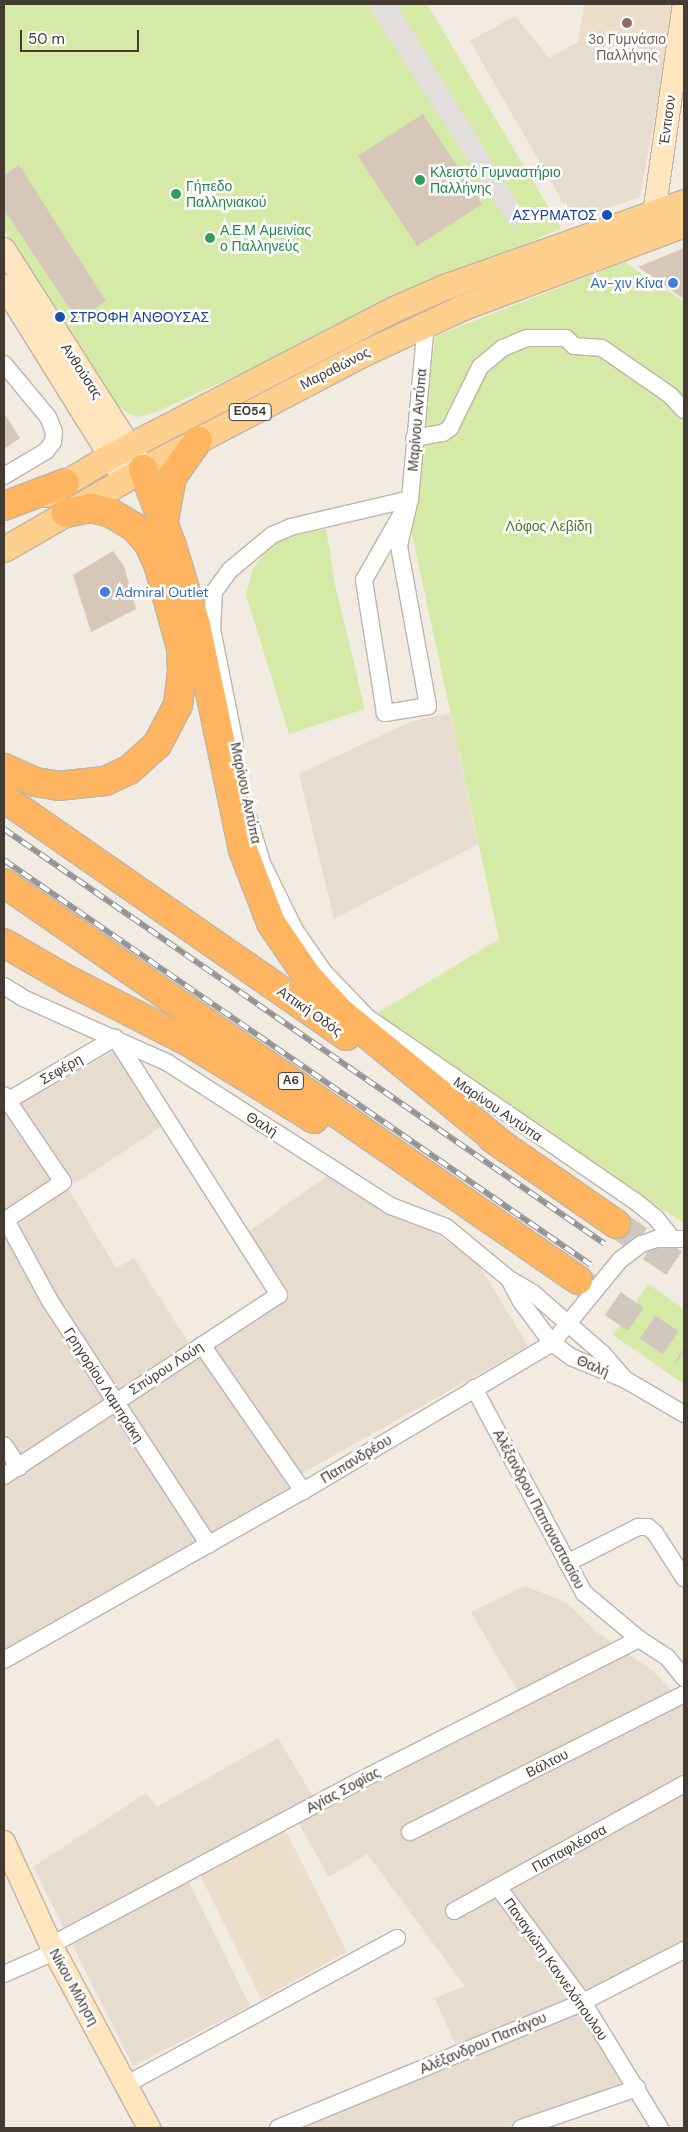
<!DOCTYPE html>
<html>
<head>
<meta charset="utf-8">
<style>
  body { margin:0 }
  #map { position:relative; width:688px; height:2132px; overflow:hidden; background:#f2ebe1; font-family:"DM Sans",sans-serif }
  div>[style] { position:absolute }
  [style*='--x'] { left:calc(var(--x)*1px); top:calc(var(--y)*1px); width:calc(var(--w)*1px); rotate:calc(var(--a)*1deg) }
  .residential>* { inset:0; background:#e6dccf }
  .education>* { inset:0; background:#ecdeca }
  .green>* { inset:0; background:#d5eaa7 }
  .parking>* { inset:0; background:#e2dedb }
  .building>* { inset:0; background:#d7c7b9 }
  .highway-tunnel>* { height:28px; margin-top:-14px; transform-origin:0; background:repeating-linear-gradient(90deg,#cfc8be 0 28px,transparent 0 42px) }
  .roads { filter:drop-shadow(1px 0 #c0b4a7) drop-shadow(-1px 0 #c0b4a7) drop-shadow(0 1px #c0b4a7) drop-shadow(0 -1px #c0b4a7) }
  .street>* { height:16px; margin:-8px; padding:0 8px; transform-origin:8px; border-radius:8px; background:#fff }
  .secondary>* { height:22px; margin:-11px; padding:0 11px; transform-origin:11px; border-radius:11px; background:#ffe6be }
  .primary>* { height:25px; margin:-12.5px; padding:0 12.5px; transform-origin:12.5px; border-radius:12.5px; background:#ffcf8d }
  .highway>* { height:28px; margin:-14px; padding:0 14px; transform-origin:14px; border-radius:14px; background:#ffb45f }
  .rail>* { height:5.5px; margin-top:-2.75px; transform-origin:0; background:repeating-linear-gradient(90deg,#fff 0 11px,#939393 0 22px); box-sizing:border-box; border-block:1px solid #939393 }
  .dots>* { width:14px; height:14px; translate:-50% -50%; box-sizing:border-box; border:2px solid #fff; border-radius:50% }
  span { translate:-50% -50%; white-space:nowrap; text-align:center; line-height:1.15; -webkit-text-stroke:5px #fff; paint-order:stroke }
  .shield-label span { padding:1px 4px; background:#fff; border:1px solid; border-radius:4px; -webkit-text-stroke-width:0 }
  .shield-label { font-size:12px; color:#433a32; font-weight:700 }
  .education-label { font-size:14px; color:#785e54 }
  .street-label { font-size:14px; color:#433a32 }
  .leisure-label { font-size:14px; color:#27864d }
  .left { translate:0 -50%; text-align:left }
  .transit-label { font-size:14px; color:#164399 }
  .right { translate:-100% -50%; text-align:right }
  .shop-label { font-size:14px; color:#366cbe }
  .park-label { font-size:14px; color:#4e7723 }
  .frame { position:absolute; inset:0; border:5px solid #433a32; pointer-events:none }
  .scale { position:absolute; left:20px; top:30px; width:119px; height:22px; box-sizing:border-box; border:2px solid #433a32; border-top:0; padding-left:6px; font-size:15px; line-height:18px; white-space:nowrap; color:#433a32; -webkit-text-stroke:4px #fff; paint-order:stroke }
</style>
</head>
<body>
<div id="map">
  <div class="residential">
    <i style="clip-path:polygon(515px 16px,549px 58px,578px 42px,684px 58px,684px 96px,659px 93px,640px 197px,573px 220px,470px 41px)"></i>
    <i style="clip-path:polygon(450px 713px,478px 844px,334px 919px,299px 774px,410px 722px)"></i>
    <i style="clip-path:polygon(116px 1050px,164px 1125px,68px 1188px,116px 1268px,134px 1258px,198px 1357px,291px 1295px,248px 1232px,327px 1176px,383px 1212px,435px 1233px,477px 1262px,528px 1346px,285px 1483px,289px 1489px,4px 1652px,4px 1110px,5px 1112px)"></i>
    <i style="clip-path:polygon(525px 1586px,567px 1603px,597px 1632px,653px 1671px,684px 1704px,684px 1942px,571px 1998px,624px 2085px,506px 2128px,288px 2128px,462px 2060px,435px 1998px,465px 1986px,367px 1854px,329px 1877px,292px 1812px,183px 1870px,250px 2006px,133px 2066px,33px 1867px,146px 1793px,157px 1807px,278px 1738px,322px 1812px,524px 1702px,471px 1612px)"></i>
  </div>
  <div class="education">
    <i style="clip-path:polygon(584px 4px,676px 4px,668px 55px,578px 42px)"></i>
    <i style="clip-path:polygon(286px 1831px,347px 1952px,261px 1999px,200px 1875px)"></i>
  </div>
  <div class="green">
    <i style="clip-path:polygon(4px 4px,427px 4px,561px 228px,156px 412px,138px 417px,128px 413px,116px 405px,4px 230px)"></i>
    <i style="clip-path:polygon(625px 262px,684px 302px,684px 1223px,505px 1109px,374px 1015px,499px 939px,409px 520px,416px 499px,435px 336px)"></i>
    <i style="clip-path:polygon(326px 529px,335px 585px,365px 709px,289px 734px,246px 595px,253px 569px,268px 548px,292px 536px)"></i>
    <i style="clip-path:polygon(648px 1284px,684px 1309px,684px 1384px,613px 1335px)"></i>
  </div>
  <div class="parking">
    <i style="clip-path:polygon(367px 4px,396px 4px,527px 219px,511px 227px)"></i>
  </div>
  <div class="building">
    <i style="clip-path:polygon(423px 114px,482px 204px,417px 246px,358px 156px)"></i>
    <i style="clip-path:polygon(19px 165px,106px 301px,77px 320px,4px 209px,4px 175px)"></i>
    <i style="clip-path:polygon(684px 248px,684px 299px,638px 267px)"></i>
    <i style="clip-path:polygon(4px 413px,20px 438px,4px 449px)"></i>
    <i style="clip-path:polygon(113px 551px,124px 566px,136px 609px,91px 632px,73px 575px)"></i>
  </div>
  <div class="highway-tunnel">
    <i style="--x:616;--y:1224;--w:82;--a:34.1"></i>
    <i style="--x:578;--y:1280;--w:128;--a:34.2"></i>
  </div>
  <div class="roads">
    <div class="street">
      <i style="--x:4;--y:364;--w:69;--a:50.3"></i>
      <i style="--x:48;--y:417;--w:16;--a:68"></i>
      <i style="--x:54;--y:432;--w:10;--a:96"></i>
      <i style="--x:53;--y:442;--w:11;--a:128"></i>
      <i style="--x:46;--y:451;--w:49;--a:149.2"></i>
      <i style="--x:414;--y:438;--w:29;--a:-10"></i>
      <i style="--x:443;--y:433;--w:9;--a:-36"></i>
      <i style="--x:450;--y:428;--w:68;--a:-63.8"></i>
      <i style="--x:480;--y:367;--w:30;--a:-40"></i>
      <i style="--x:503;--y:348;--w:26;--a:-23"></i>
      <i style="--x:527;--y:338;--w:39;--a:0"></i>
      <i style="--x:566;--y:338;--w:11;--a:45"></i>
      <i style="--x:574;--y:346;--w:28;--a:4"></i>
      <i style="--x:602;--y:348;--w:83;--a:34.7"></i>
      <i style="--x:670;--y:395;--w:21;--a:47"></i>
      <i style="--x:410;--y:499;--w:48;--a:103.2"></i>
      <i style="--x:399;--y:546;--w:163;--a:79.7"></i>
      <i style="--x:428;--y:706;--w:44;--a:170.8"></i>
      <i style="--x:385;--y:713;--w:135;--a:-99"></i>
      <i style="--x:364;--y:580;--w:93;--a:-60.4"></i>
      <i style="--x:235;--y:744;--w:117;--a:-101.3"></i>
      <i style="--x:212;--y:629;--w:37;--a:-87"></i>
      <i style="--x:214;--y:592;--w:27;--a:-54"></i>
      <i style="--x:230;--y:570;--w:55;--a:-39.8"></i>
      <i style="--x:272;--y:535;--w:21;--a:-23"></i>
      <i style="--x:291;--y:527;--w:122;--a:-13.2"></i>
      <i style="--x:410;--y:499;--w:176;--a:-84.8"></i>
      <i style="--x:249;--y:819;--w:46;--a:73.5"></i>
      <i style="--x:262;--y:863;--w:75;--a:63.8"></i>
      <i style="--x:295;--y:930;--w:51;--a:55.4"></i>
      <i style="--x:324;--y:972;--w:62;--a:46.3"></i>
      <i style="--x:367;--y:1017;--w:325;--a:34.5"></i>
      <i style="--x:635;--y:1201;--w:26;--a:39"></i>
      <i style="--x:655;--y:1217;--w:26;--a:51"></i>
      <i style="--x:4;--y:986;--w:22;--a:32"></i>
      <i style="--x:23;--y:998;--w:159;--a:24.1"></i>
      <i style="--x:168;--y:1063;--w:265;--a:32.7"></i>
      <i style="--x:391;--y:1206;--w:59;--a:20.9"></i>
      <i style="--x:446;--y:1227;--w:82;--a:39.5"></i>
      <i style="--x:509;--y:1279;--w:28;--a:30"></i>
      <i style="--x:533;--y:1293;--w:93;--a:41.1"></i>
      <i style="--x:603;--y:1354;--w:35;--a:49"></i>
      <i style="--x:4;--y:1095;--w:105;--a:55.9"></i>
      <i style="--x:63;--y:1182;--w:71;--a:146.5"></i>
      <i style="--x:6;--y:1220;--w:92;--a:61.5"></i>
      <i style="--x:50;--y:1301;--w:291;--a:56.9"></i>
      <i style="--x:509;--y:1279;--w:27;--a:62"></i>
      <i style="--x:522;--y:1303;--w:50;--a:53.1"></i>
      <i style="--x:552;--y:1343;--w:24;--a:36"></i>
      <i style="--x:571;--y:1357;--w:60;--a:22.7"></i>
      <i style="--x:626;--y:1380;--w:67;--a:30.4"></i>
      <i style="--x:202;--y:1345;--w:178;--a:55.3"></i>
      <i style="--x:474;--y:1388;--w:233;--a:61.8"></i>
      <i style="--x:584;--y:1593;--w:72;--a:39.9"></i>
      <i style="--x:639;--y:1639;--w:33;--a:33"></i>
      <i style="--x:667;--y:1657;--w:27;--a:51"></i>
      <i style="--x:4;--y:1445;--w:27;--a:56"></i>
      <i style="--x:4;--y:1476;--w:329;--a:-33.4"></i>
      <i style="--x:279;--y:1295;--w:305;--a:-122.5"></i>
      <i style="--x:115;--y:1038;--w:125;--a:149.7"></i>
      <i style="--x:567;--y:1563;--w:80;--a:-26.9"></i>
      <i style="--x:638;--y:1527;--w:10;--a:0"></i>
      <i style="--x:648;--y:1527;--w:9;--a:41"></i>
      <i style="--x:655;--y:1533;--w:54;--a:57.2"></i>
      <i style="--x:4;--y:1660;--w:343;--a:-29.5"></i>
      <i style="--x:303;--y:1491;--w:290;--a:-30.7"></i>
      <i style="--x:552;--y:1343;--w:107;--a:-50.7"></i>
      <i style="--x:620;--y:1260;--w:26;--a:-37"></i>
      <i style="--x:641;--y:1244;--w:16;--a:-18"></i>
      <i style="--x:656;--y:1239;--w:28;--a:0"></i>
      <i style="--x:410;--y:1832;--w:307;--a:-26.7"></i>
      <i style="--x:498;--y:1887;--w:143;--a:53.5"></i>
      <i style="--x:583;--y:2002;--w:148;--a:58.6"></i>
      <i style="--x:454;--y:1911;--w:263;--a:-28.9"></i>
      <i style="--x:51;--y:1945;--w:349;--a:-28"></i>
      <i style="--x:359;--y:1781;--w:314;--a:-26.9"></i>
      <i style="--x:4;--y:1974;--w:55;--a:-23.7"></i>
      <i style="--x:127;--y:2084;--w:307;--a:-28.4"></i>
      <i style="--x:278;--y:2128;--w:330;--a:-22.4"></i>
      <i style="--x:583;--y:2002;--w:114;--a:-27.2"></i>
      <i style="--x:521;--y:2128;--w:123;--a:-19"></i>
    </div>
    <div class="secondary">
      <i style="--x:652;--y:228;--w:226;--a:-81.9"></i>
      <i style="--x:4;--y:249;--w:251;--a:57.5"></i>
      <i style="--x:4;--y:286;--w:227;--a:58.1"></i>
      <i style="--x:4;--y:1842;--w:113;--a:65.5"></i>
      <i style="--x:51;--y:1945;--w:208;--a:61.8"></i>
    </div>
    <div class="primary">
      <i style="--x:47;--y:494;--w:74;--a:-31.1"></i>
      <i style="--x:110;--y:456;--w:320;--a:-27.4"></i>
      <i style="--x:394;--y:309;--w:55;--a:-23.7"></i>
      <i style="--x:444;--y:287;--w:255;--a:-19.5"></i>
      <i style="--x:4;--y:549;--w:160;--a:-29.9"></i>
      <i style="--x:143;--y:469;--w:243;--a:-27.7"></i>
      <i style="--x:358;--y:356;--w:114;--a:-25"></i>
      <i style="--x:461;--y:308;--w:238;--a:-20.6"></i>
    </div>
    <div class="highway">
      <i style="--x:143;--y:469;--w:82;--a:69.4"></i>
      <i style="--x:172;--y:546;--w:83;--a:73.1"></i>
      <i style="--x:196;--y:625;--w:230;--a:78.2"></i>
      <i style="--x:243;--y:850;--w:78;--a:69"></i>
      <i style="--x:271;--y:923;--w:65;--a:55.6"></i>
      <i style="--x:308;--y:977;--w:47;--a:47.6"></i>
      <i style="--x:340;--y:1012;--w:215;--a:39.3"></i>
      <i style="--x:4;--y:506;--w:65;--a:-20.7"></i>
      <i style="--x:164;--y:520;--w:44;--a:-79.5"></i>
      <i style="--x:172;--y:477;--w:45;--a:-54.9"></i>
      <i style="--x:4;--y:768;--w:35;--a:24"></i>
      <i style="--x:36;--y:782;--w:22;--a:10"></i>
      <i style="--x:58;--y:786;--w:47;--a:-6.1"></i>
      <i style="--x:105;--y:781;--w:26;--a:-25"></i>
      <i style="--x:129;--y:770;--w:38;--a:-42"></i>
      <i style="--x:157;--y:745;--w:45;--a:-62.3"></i>
      <i style="--x:178;--y:705;--w:33;--a:-83"></i>
      <i style="--x:182;--y:672;--w:24;--a:-92"></i>
      <i style="--x:181;--y:648;--w:84;--a:-105.2"></i>
      <i style="--x:159;--y:567;--w:25;--a:-113"></i>
      <i style="--x:149;--y:544;--w:23;--a:-131"></i>
      <i style="--x:134;--y:527;--w:27;--a:-149"></i>
      <i style="--x:111;--y:513;--w:21;--a:-166"></i>
      <i style="--x:91;--y:508;--w:26;--a:169"></i>
      <i style="--x:4;--y:798;--w:417;--a:34.8"></i>
      <i style="--x:4;--y:883;--w:698;--a:34.67"></i>
      <i style="--x:4;--y:943;--w:74;--a:30"></i>
      <i style="--x:68;--y:980;--w:136;--a:27.1"></i>
      <i style="--x:189;--y:1042;--w:147;--a:31.6"></i>
      <i style="--x:492;--y:1138;--w:151;--a:34.7"></i>
    </div>
  </div>
  <div class="rail">
    <i style="--x:4;--y:829;--w:730;--a:34.63"></i>
    <i style="--x:4;--y:860;--w:713;--a:34.6"></i>
  </div>
  <div class="dots">
    <i style="left:627px;top:23px;background:#8d6e63"></i>
    <i style="left:420px;top:180px;background:#2e9e5b"></i>
    <i style="left:176px;top:194px;background:#2e9e5b"></i>
    <i style="left:607px;top:215px;background:#1a4fb4"></i>
    <i style="left:210px;top:238px;background:#2e9e5b"></i>
    <i style="left:673px;top:283px;background:#3f7fe0"></i>
    <i style="left:60px;top:317px;background:#1a4fb4"></i>
    <i style="left:105px;top:592px;background:#3f7fe0"></i>
  </div>
  <div class="shield-label">
    <span style="left:250px;top:412px">ΕΟ54</span>
    <span style="left:291px;top:1081px">Α6</span>
  </div>
  <div class="education-label">
    <span style="left:627px;top:47px">3ο Γυμνάσιο<br>Παλλήνης</span>
  </div>
  <div class="street-label">
    <span style="left:667px;top:120px;rotate:-82deg">Έντισον</span>
    <span style="left:335px;top:368px;rotate:-27deg">Μαραθώνος</span>
    <span style="left:82px;top:371px;rotate:57deg">Ανθούσας</span>
    <span style="left:417px;top:420px;rotate:-85deg">Μαρίνου Αντύπα</span>
    <span style="left:246px;top:793px;rotate:78deg">Μαρίνου Αντύπα</span>
    <span style="left:310px;top:1011px;rotate:35deg">Αττική Οδός</span>
    <span style="left:61px;top:1069px;rotate:-30deg">Σεφέρη</span>
    <span style="left:498px;top:1109px;rotate:34deg">Μαρίνου Αντύπα</span>
    <span style="left:262px;top:1124px;rotate:32deg">Θαλή</span>
    <span style="left:593px;top:1366px;rotate:24deg">Θαλή</span>
    <span style="left:166px;top:1368px;rotate:-33deg">Σπύρου Λούη</span>
    <span style="left:104px;top:1385px;rotate:57deg">Γρηγορίου Λαμπράκη</span>
    <span style="left:356px;top:1459px;rotate:-31deg">Παπανδρέου</span>
    <span style="left:539px;top:1509px;rotate:62deg">Αλέξανδρου Παπαναστασίου</span>
    <span style="left:547px;top:1763px;rotate:-27deg">Βάλτου</span>
    <span style="left:343px;top:1790px;rotate:-28deg">Αγίας Σοφίας</span>
    <span style="left:569px;top:1848px;rotate:-29deg">Παπαφλέσσα</span>
    <span style="left:556px;top:1969px;rotate:55deg">Παναγιώτη Καννελόπουλου</span>
    <span style="left:74px;top:1987px;rotate:61deg">Νίκου Μίληση</span>
    <span style="left:483px;top:2043px;rotate:-23deg">Αλέξανδρου Παπάγου</span>
  </div>
  <div class="leisure-label">
    <span class="left" style="left:430px;top:180px">Κλειστό Γυμναστήριο<br>Παλλήνης</span>
    <span class="left" style="left:186px;top:194px">Γήπεδο<br>Παλληνιακού</span>
    <span class="left" style="left:220px;top:238px">Α.Ε.Μ Αμεινίας<br>ο Παλληνεύς</span>
  </div>
  <div class="transit-label">
    <span class="right" style="left:597px;top:215px">ΑΣΥΡΜΑΤΟΣ</span>
    <span class="left" style="left:70px;top:317px">ΣΤΡΟΦΗ ΑΝΘΟΥΣΑΣ</span>
  </div>
  <div class="shop-label">
    <span class="right" style="left:663px;top:283px">Αν-χιν Κίνα</span>
    <span class="left" style="left:115px;top:592px">Admiral Outlet</span>
  </div>
  <div class="park-label">
    <span style="left:549px;top:526px">Λόφος Λεβίδη</span>
  </div>
  <div class="frame"></div>
  <div class="scale">50 m</div>
</div>
</body>
</html>
